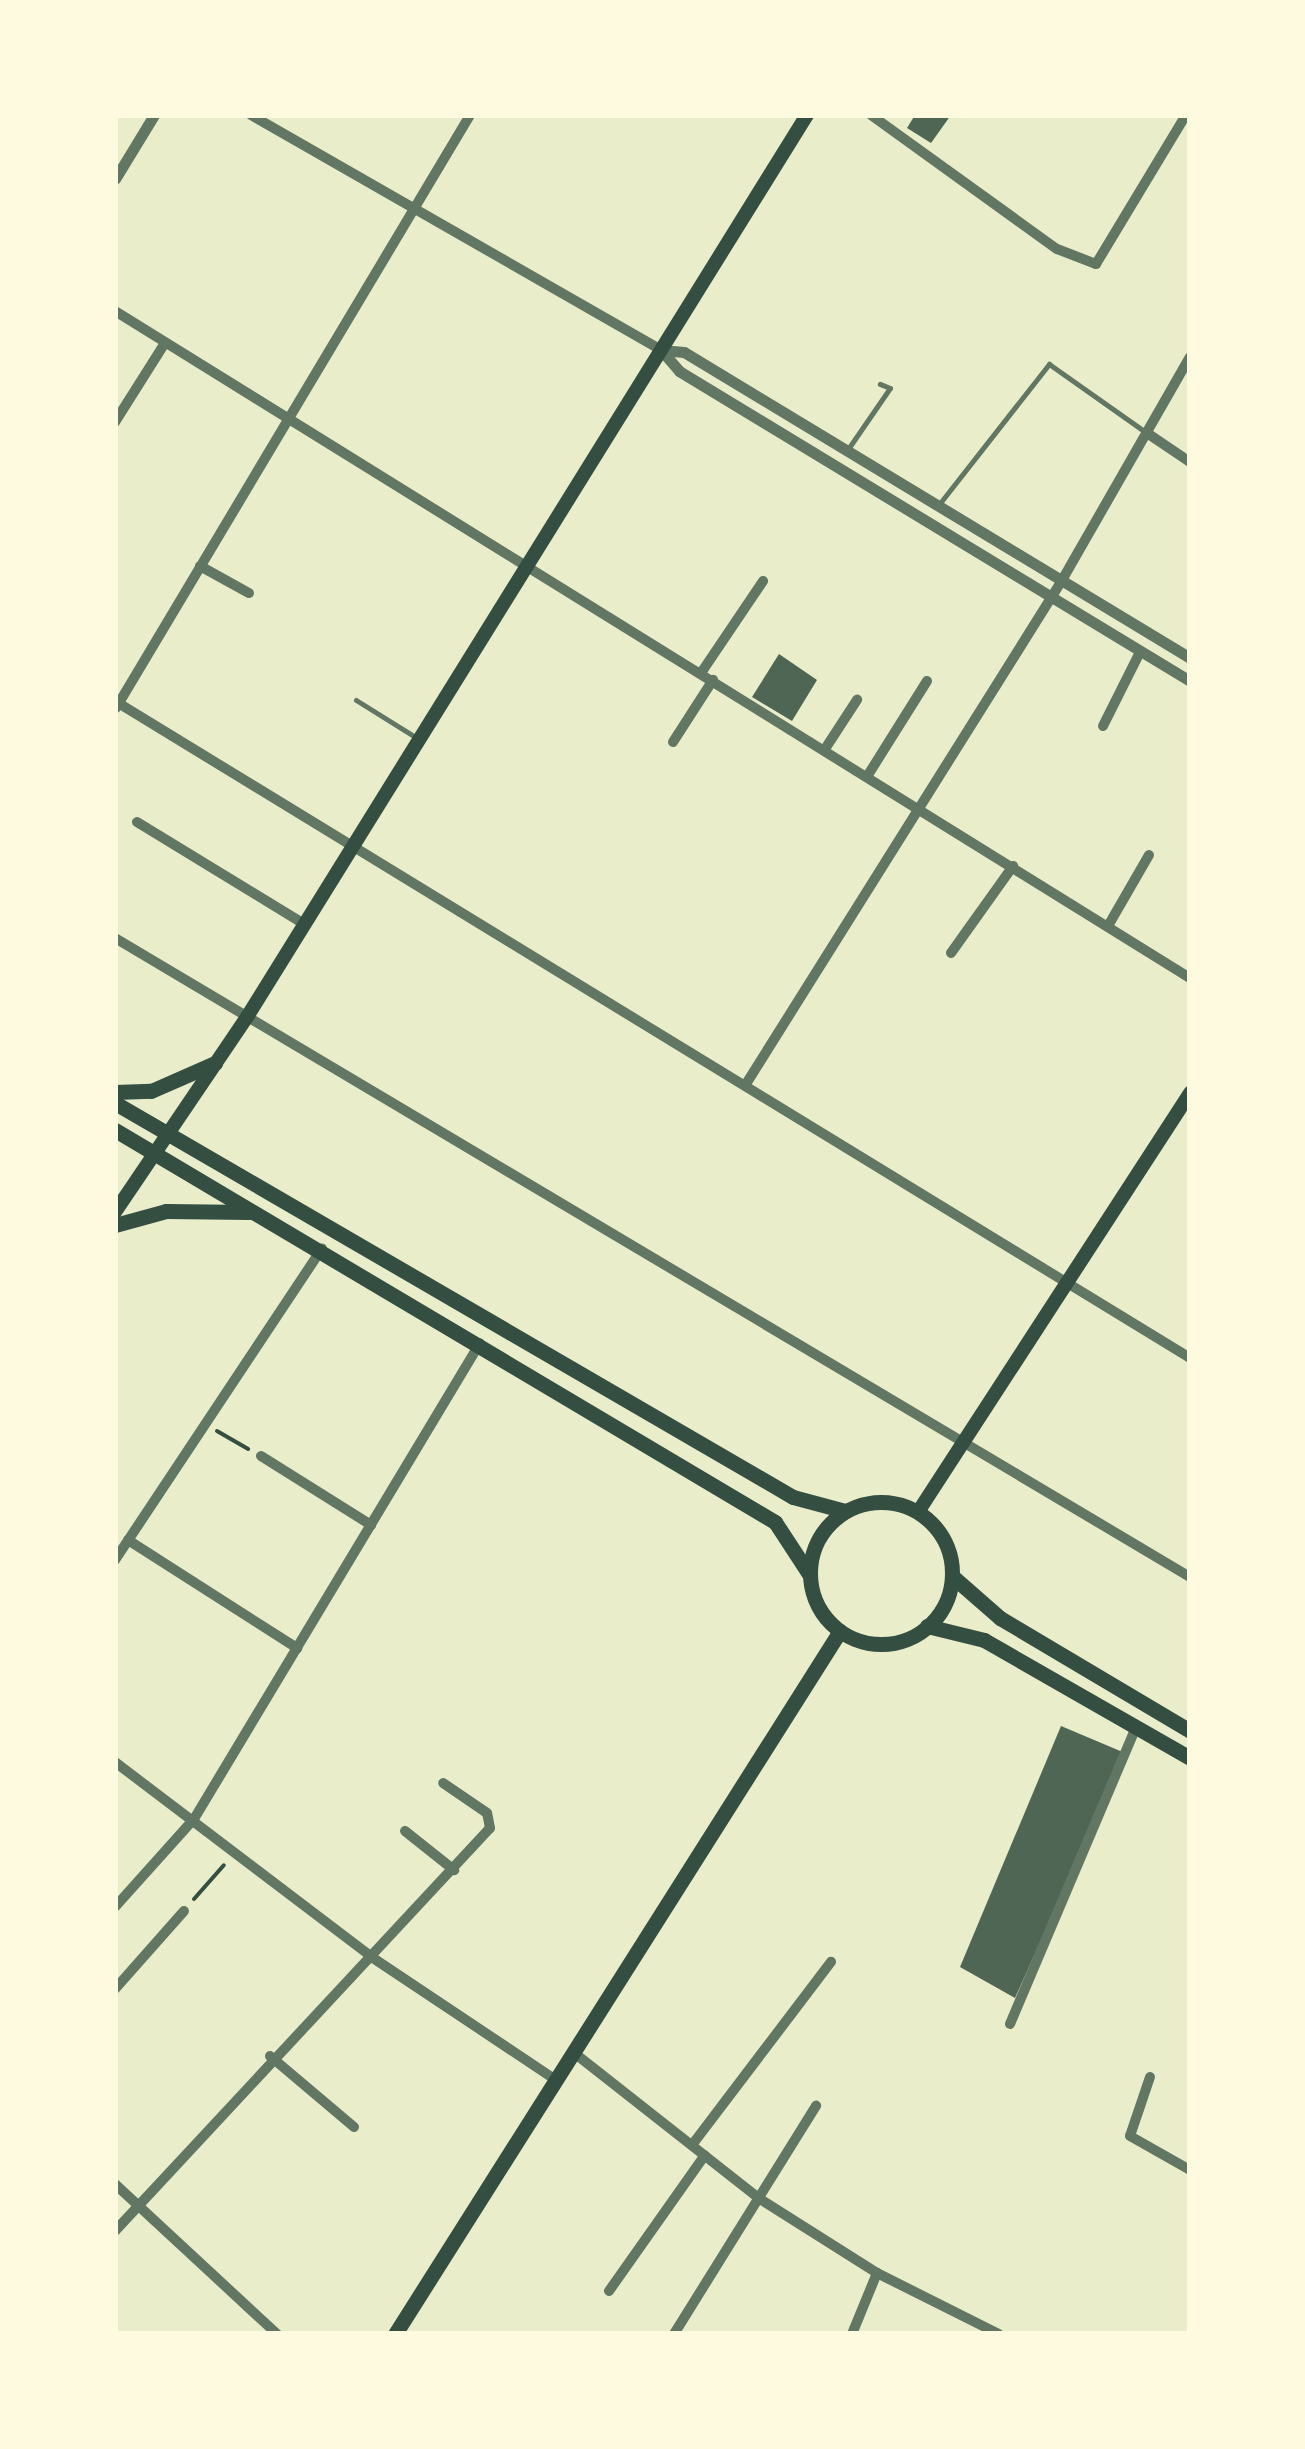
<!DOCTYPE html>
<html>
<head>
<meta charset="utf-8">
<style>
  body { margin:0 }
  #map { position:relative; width:1305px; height:2449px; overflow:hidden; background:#e9edc9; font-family:Ubuntu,sans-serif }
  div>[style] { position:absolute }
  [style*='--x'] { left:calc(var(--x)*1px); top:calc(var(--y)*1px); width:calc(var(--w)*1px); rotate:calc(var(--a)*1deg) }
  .building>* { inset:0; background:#4f6655 }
  .path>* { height:4px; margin:-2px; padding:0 2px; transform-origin:2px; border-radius:2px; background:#344e41 }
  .service>* { height:5px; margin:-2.5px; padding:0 2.5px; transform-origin:2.5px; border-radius:2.5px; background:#617663 }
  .minor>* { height:10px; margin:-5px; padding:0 5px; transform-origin:5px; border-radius:5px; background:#617663 }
  .tertiary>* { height:11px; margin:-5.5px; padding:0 5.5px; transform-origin:5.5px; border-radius:5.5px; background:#617663 }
  .secondary>* { height:14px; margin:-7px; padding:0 7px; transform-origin:7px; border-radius:7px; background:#344e41 }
  .primary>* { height:15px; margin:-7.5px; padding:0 7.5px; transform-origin:7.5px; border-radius:7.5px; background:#344e41 }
  .primary>.ring { margin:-7.5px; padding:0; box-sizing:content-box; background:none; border:15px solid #344e41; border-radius:50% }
  span { translate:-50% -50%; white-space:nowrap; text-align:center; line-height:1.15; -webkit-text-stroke:8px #fefae0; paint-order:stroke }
  .frame { position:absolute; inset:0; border:118px solid #fefae0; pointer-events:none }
</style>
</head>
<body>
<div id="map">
  <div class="building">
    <i style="clip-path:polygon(915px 115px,951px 115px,931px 143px,907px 128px)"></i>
    <i style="clip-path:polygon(779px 654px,817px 680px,792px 721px,752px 697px)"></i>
    <i style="clip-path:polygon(1061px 1726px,1125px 1753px,1015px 1998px,960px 1967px)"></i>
  </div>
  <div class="path">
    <i style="--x:217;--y:1431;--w:36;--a:30"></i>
    <i style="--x:194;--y:1899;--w:45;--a:-48.6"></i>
  </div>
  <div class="service">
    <i style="--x:848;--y:449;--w:74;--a:-55.5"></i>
    <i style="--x:890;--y:388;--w:11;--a:-158"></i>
    <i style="--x:940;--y:503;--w:177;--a:-51.9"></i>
    <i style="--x:1049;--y:364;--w:116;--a:35.2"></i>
    <i style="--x:356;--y:700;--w:72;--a:31.9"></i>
  </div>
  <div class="minor">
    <i style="--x:251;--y:115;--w:473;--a:29.8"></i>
    <i style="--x:871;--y:115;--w:229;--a:35.8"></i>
    <i style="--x:1057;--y:249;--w:42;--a:21"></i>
    <i style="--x:1096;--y:264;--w:174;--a:-58.9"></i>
    <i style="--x:115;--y:311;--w:1265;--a:31.82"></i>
    <i style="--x:115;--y:422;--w:93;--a:-57.7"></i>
    <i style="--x:1147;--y:433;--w:52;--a:34"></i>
    <i style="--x:200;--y:566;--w:56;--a:28.9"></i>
    <i style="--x:701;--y:673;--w:111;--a:-56"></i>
    <i style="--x:115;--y:701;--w:1260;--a:31.43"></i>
    <i style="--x:116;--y:708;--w:691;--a:-59.16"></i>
    <i style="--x:1103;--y:726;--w:83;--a:-63.4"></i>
    <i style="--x:673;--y:742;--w:74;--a:-57.2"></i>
    <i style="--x:825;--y:749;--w:59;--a:-56.9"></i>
    <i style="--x:868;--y:775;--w:111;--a:-57.9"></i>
    <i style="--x:137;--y:822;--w:196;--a:31.4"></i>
    <i style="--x:1108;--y:926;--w:82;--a:-60"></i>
    <i style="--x:115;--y:938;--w:1251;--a:30.73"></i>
    <i style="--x:951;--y:953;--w:107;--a:-54.5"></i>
    <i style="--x:746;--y:1084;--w:593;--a:-57.89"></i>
    <i style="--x:1061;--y:582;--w:259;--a:-60.2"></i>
    <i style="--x:261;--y:1456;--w:130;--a:32.1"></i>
    <i style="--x:128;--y:1540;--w:201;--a:32.6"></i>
    <i style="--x:115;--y:1560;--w:374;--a:-56.4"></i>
    <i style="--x:115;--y:1762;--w:324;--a:37.2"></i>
    <i style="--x:373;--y:1958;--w:220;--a:33.7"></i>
    <i style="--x:405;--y:1831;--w:63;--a:38.5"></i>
    <i style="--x:115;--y:1907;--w:118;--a:-48.1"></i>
    <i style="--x:194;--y:1819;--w:555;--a:-59"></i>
    <i style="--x:115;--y:1989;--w:104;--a:-48.5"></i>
    <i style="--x:1010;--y:2024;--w:323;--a:-67"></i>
    <i style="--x:573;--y:2052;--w:238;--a:38.2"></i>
    <i style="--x:760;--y:2199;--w:138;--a:32.3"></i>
    <i style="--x:877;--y:2273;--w:136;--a:26.6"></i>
    <i style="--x:270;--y:2056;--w:110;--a:40.2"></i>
    <i style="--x:1150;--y:2077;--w:62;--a:108.7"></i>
    <i style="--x:1130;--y:2136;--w:69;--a:29.5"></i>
    <i style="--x:692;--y:2145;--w:230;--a:-52.8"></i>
    <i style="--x:115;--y:2184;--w:221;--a:42.8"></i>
    <i style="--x:115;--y:2231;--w:550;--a:-47.06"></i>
    <i style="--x:490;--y:1828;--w:15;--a:-101"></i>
    <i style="--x:487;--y:1813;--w:53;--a:-145.7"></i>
    <i style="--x:609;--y:2291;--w:166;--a:-54.8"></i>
    <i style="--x:674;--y:2334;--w:269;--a:-58.1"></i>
    <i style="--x:852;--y:2334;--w:66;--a:-67.7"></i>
  </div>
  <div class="tertiary">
    <i style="--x:115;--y:179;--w:75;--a:-58.6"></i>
    <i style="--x:661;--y:350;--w:28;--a:49"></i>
    <i style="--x:679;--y:371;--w:598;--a:31.24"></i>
    <i style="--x:661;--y:350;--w:23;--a:5"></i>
    <i style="--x:684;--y:352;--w:591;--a:31.16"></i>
  </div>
  <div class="secondary">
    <i style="--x:115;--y:1212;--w:235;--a:-55.9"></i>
    <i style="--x:247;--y:1017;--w:1062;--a:-58.17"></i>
    <i style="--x:918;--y:1512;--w:500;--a:-57"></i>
  </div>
  <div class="primary">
    <i style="--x:115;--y:1092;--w:36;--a:-2"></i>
    <i style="--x:151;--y:1091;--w:70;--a:-23.6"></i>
    <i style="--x:115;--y:1103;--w:784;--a:30.16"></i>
    <i style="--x:793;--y:1497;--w:54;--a:15.1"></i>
    <i style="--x:115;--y:1130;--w:768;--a:30.71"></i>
    <i style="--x:775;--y:1522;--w:62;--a:56.8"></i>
    <i style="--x:115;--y:1225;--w:53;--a:-15.4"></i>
    <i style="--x:166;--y:1211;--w:83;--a:0.7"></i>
    <i class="ring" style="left:810px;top:1502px;width:127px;height:127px"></i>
    <i style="--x:952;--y:1576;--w:64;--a:41.2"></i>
    <i style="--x:1000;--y:1618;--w:221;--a:30.7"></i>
    <i style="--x:927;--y:1626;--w:59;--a:13.8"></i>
    <i style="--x:984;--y:1640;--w:237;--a:29.8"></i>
    <i style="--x:395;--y:2334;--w:832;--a:-57.67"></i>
  </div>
  <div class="frame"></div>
</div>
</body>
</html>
